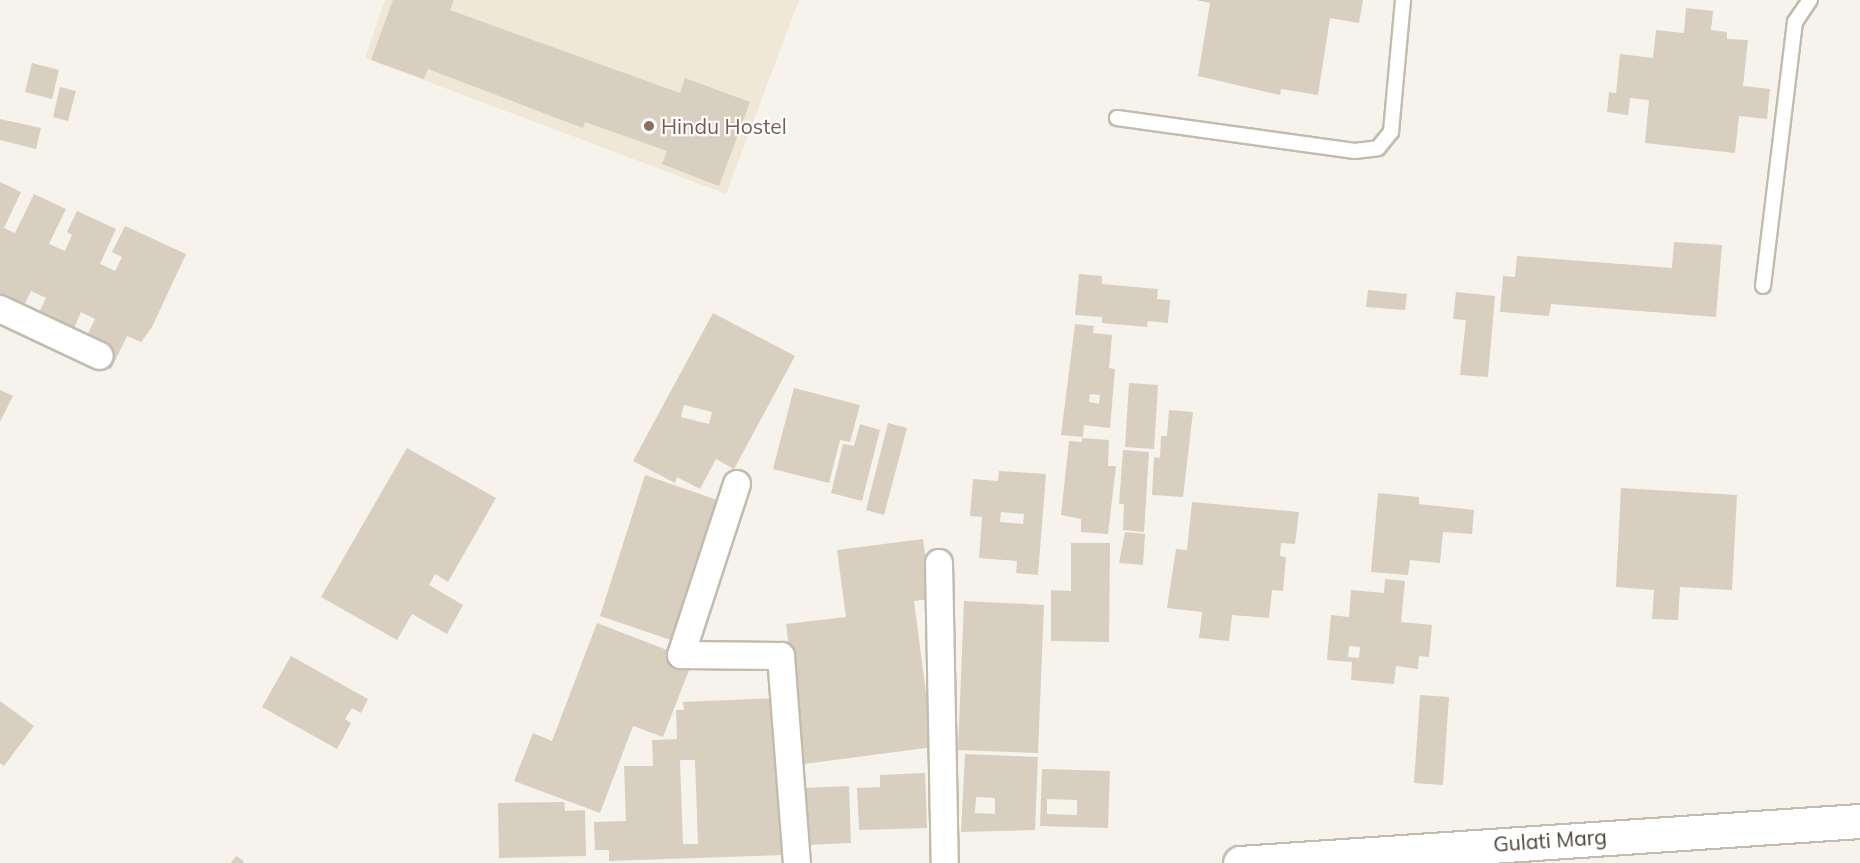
<!DOCTYPE html>
<html>
<head>
<meta charset="utf-8">
<style>
  body { margin:0 }
  #map { position:relative; width:1860px; height:863px; overflow:hidden; background:#f6f3ec; font-family:Mulish,sans-serif }
  div>[style] { position:absolute }
  [style*='--x'] { left:calc(var(--x)*1px); top:calc(var(--y)*1px); width:calc(var(--w)*1px); rotate:calc(var(--a)*1deg) }
  .education>* { inset:0; background:#efe8d6 }
  .building>* { inset:0; background:#d8cfc1 }
  .roads { filter:drop-shadow(2px 0 #c2bbae) drop-shadow(-2px 0 #c2bbae) drop-shadow(0 2px #c2bbae) drop-shadow(0 -2px #c2bbae) }
  .service>* { height:14px; margin:-7px; padding:0 7px; transform-origin:7px; border-radius:7px; background:#fff }
  .minor>* { height:26px; margin:-13px; padding:0 13px; transform-origin:13px; border-radius:13px; background:#fff }
  .tertiary>* { height:33px; margin:-16.5px; padding:0 16.5px; transform-origin:16.5px; border-radius:16.5px; background:#fff }
  .dots>* { width:16px; height:16px; translate:-50% -50%; box-sizing:border-box; border:3px solid #fff; border-radius:50% }
  span { translate:-50% -50%; white-space:nowrap; text-align:center; line-height:1.15; -webkit-text-stroke:4.5px #fff; paint-order:stroke }
  .education-label { font-size:21px; color:#785e54 }
  .left { translate:0 -50%; text-align:left }
  .street-label { font-size:21px; color:#4b4439 }
</style>
</head>
<body>
<div id="map">
  <div class="education">
    <i style="clip-path:polygon(385px 0,799px 0,726px 194px,365px 58px)"></i>
  </div>
  <div class="building">
    <i style="clip-path:polygon(393px 0,454px 0,450px 10px,680px 93px,685px 78px,750px 102px,719px 186px,662px 164px,667px 151px,585px 122px,583px 128px,428px 69px,424px 79px,371px 60px)"></i>
    <i style="clip-path:polygon(1196px 0,1363px 0,1359px 23px,1330px 18px,1318px 95px,1281px 89px,1280px 95px,1198px 76px,1210px 3px)"></i>
    <i style="clip-path:polygon(1686px 8px,1713px 11px,1711px 30px,1727px 32px,1727px 39px,1748px 40px,1743px 86px,1770px 89px,1767px 119px,1739px 116px,1735px 153px,1645px 143px,1649px 100px,1630px 98px,1628px 115px,1607px 112px,1609px 92px,1616px 93px,1620px 54px,1653px 58px,1656px 30px,1684px 33px)"></i>
    <i style="clip-path:polygon(32px 63px,59px 70px,52px 99px,25px 92px)"></i>
    <i style="clip-path:polygon(60px 87px,76px 91px,68px 121px,53px 117px)"></i>
    <i style="clip-path:polygon(0 119px,41px 128px,36px 149px,0 140px)"></i>
    <i style="clip-path:polygon(0 182px,21px 192px,4px 228px,15px 233px,34px 194px,66px 209px,49px 244px,65px 251px,72px 235px,67px 232px,77px 211px,116px 229px,100px 264px,115px 271px,122px 257px,112px 252px,125px 226px,186px 254px,152px 327px,141px 342px,127px 336px,111px 369px,78px 354px,95px 319px,81px 312px,66px 347px,30px 330px,46px 298px,31px 291px,15px 324px,0 317px)"></i>
    <i style="clip-path:polygon(1674px 242px,1722px 245px,1716px 317px,1551px 304px,1549px 316px,1500px 312px,1503px 276px,1515px 277px,1517px 256px,1672px 268px)"></i>
    <i style="clip-path:polygon(1079px 274px,1102px 276px,1102px 284px,1158px 289px,1157px 299px,1170px 300px,1168px 323px,1148px 321px,1147px 327px,1102px 323px,1102px 317px,1075px 315px)"></i>
    <i style="clip-path:polygon(1368px 290px,1407px 294px,1405px 310px,1366px 307px)"></i>
    <i style="clip-path:polygon(1456px 292px,1495px 296px,1488px 377px,1460px 375px,1466px 320px,1453px 319px)"></i>
    <i style="clip-path:polygon(evenodd,713px 313px,795px 356px,734px 469px,716px 459px,700px 489px,677px 477px,675px 483px,633px 461px,713px 313px,684px 405px,712px 412px,709px 424px,681px 417px,684px 405px)"></i>
    <i style="clip-path:polygon(evenodd,1075px 324px,1094px 326px,1093px 333px,1112px 335px,1109px 368px,1115px 369px,1110px 428px,1084px 425px,1083px 437px,1061px 435px,1075px 324px,1090px 394px,1100px 395px,1099px 404px,1089px 402px,1090px 394px)"></i>
    <i style="clip-path:polygon(1129px 383px,1158px 385px,1154px 449px,1125px 447px)"></i>
    <i style="clip-path:polygon(794px 388px,860px 405px,850px 442px,840px 440px,829px 483px,773px 469px)"></i>
    <i style="clip-path:polygon(0 390px,13px 396px,0 422px)"></i>
    <i style="clip-path:polygon(1169px 410px,1193px 412px,1183px 497px,1152px 495px,1154px 457px,1160px 458px,1161px 436px,1167px 436px)"></i>
    <i style="clip-path:polygon(888px 423px,907px 428px,884px 515px,866px 510px)"></i>
    <i style="clip-path:polygon(860px 424px,880px 430px,862px 501px,831px 493px,843px 444px,854px 446px)"></i>
    <i style="clip-path:polygon(1082px 438px,1109px 440px,1108px 466px,1116px 466px,1108px 534px,1081px 532px,1081px 519px,1061px 515px,1069px 441px,1082px 442px)"></i>
    <i style="clip-path:polygon(407px 448px,496px 498px,448px 582px,435px 574px,429px 585px,463px 605px,447px 634px,412px 614px,397px 640px,321px 597px)"></i>
    <i style="clip-path:polygon(1123px 450px,1149px 452px,1144px 532px,1123px 530px,1124px 504px,1119px 504px)"></i>
    <i style="clip-path:polygon(evenodd,999px 471px,1046px 474px,1038px 575px,1016px 573px,1017px 561px,979px 558px,982px 517px,970px 516px,973px 479px,998px 481px,999px 471px,1001px 512px,1024px 514px,1023px 524px,1000px 522px,1001px 512px)"></i>
    <i style="clip-path:polygon(645px 475px,726px 503px,698px 582px,692px 580px,671px 640px,600px 616px)"></i>
    <i style="clip-path:polygon(1621px 488px,1737px 495px,1732px 590px,1680px 587px,1678px 620px,1652px 619px,1654px 590px,1616px 587px)"></i>
    <i style="clip-path:polygon(1378px 493px,1419px 497px,1419px 504px,1474px 510px,1472px 534px,1443px 532px,1440px 563px,1410px 560px,1408px 575px,1371px 572px)"></i>
    <i style="clip-path:polygon(1192px 502px,1299px 512px,1295px 544px,1281px 543px,1280px 556px,1286px 557px,1283px 591px,1272px 590px,1269px 618px,1232px 615px,1229px 641px,1199px 638px,1202px 612px,1167px 608px,1176px 549px,1187px 550px)"></i>
    <i style="clip-path:polygon(1125px 532px,1145px 534px,1143px 565px,1119px 563px)"></i>
    <i style="clip-path:polygon(923px 539px,931px 599px,914px 601px,933px 747px,804px 764px,786px 624px,846px 617px,837px 550px)"></i>
    <i style="clip-path:polygon(1071px 543px,1110px 543px,1109px 642px,1051px 641px,1051px 590px,1071px 591px)"></i>
    <i style="clip-path:polygon(evenodd,1385px 579px,1405px 581px,1401px 622px,1432px 625px,1429px 657px,1419px 656px,1418px 669px,1396px 666px,1394px 684px,1351px 680px,1352px 662px,1327px 660px,1331px 615px,1349px 617px,1351px 590px,1384px 593px,1385px 579px,1349px 646px,1360px 647px,1359px 658px,1348px 657px,1349px 646px)"></i>
    <i style="clip-path:polygon(964px 601px,1044px 605px,1038px 753px,958px 750px)"></i>
    <i style="clip-path:polygon(597px 623px,693px 660px,663px 737px,633px 726px,600px 813px,514px 781px,533px 733px,552px 741px)"></i>
    <i style="clip-path:polygon(291px 656px,368px 699px,361px 713px,352px 708px,345px 719px,351px 723px,337px 749px,262px 707px)"></i>
    <i style="clip-path:polygon(1420px 695px,1449px 697px,1443px 785px,1414px 783px)"></i>
    <i style="clip-path:polygon(evenodd,777px 698px,783px 855px,609px 861px,609px 850px,595px 850px,594px 822px,626px 821px,624px 766px,653px 766px,652px 740px,677px 739px,676px 710px,684px 710px,683px 702px,777px 698px,680px 760px,695px 760px,698px 844px,683px 844px,680px 760px)"></i>
    <i style="clip-path:polygon(0 701px,34px 726px,4px 766px,0 763px)"></i>
    <i style="clip-path:polygon(evenodd,965px 754px,1038px 757px,1035px 830px,961px 832px,965px 754px,976px 797px,995px 798px,995px 814px,975px 813px,976px 797px)"></i>
    <i style="clip-path:polygon(evenodd,1042px 769px,1110px 771px,1108px 828px,1040px 826px,1042px 769px,1047px 799px,1077px 800px,1077px 815px,1047px 814px,1047px 799px)"></i>
    <i style="clip-path:polygon(925px 773px,927px 828px,859px 830px,857px 788px,880px 787px,880px 775px)"></i>
    <i style="clip-path:polygon(849px 786px,851px 843px,807px 845px,805px 788px)"></i>
    <i style="clip-path:polygon(564px 802px,565px 811px,585px 810px,586px 856px,499px 858px,498px 803px)"></i>
    <i style="clip-path:polygon(236px 856px,244px 861px,243px 863px,231px 863px)"></i>
  </div>
  <div class="roads">
    <div class="service">
      <i style="--x:1117;--y:118;--w:240;--a:7.9"></i>
      <i style="--x:1355;--y:151;--w:23;--a:-7"></i>
      <i style="--x:1378;--y:148;--w:21;--a:-51"></i>
      <i style="--x:1391;--y:132;--w:133;--a:-84.8"></i>
      <i style="--x:1763;--y:286;--w:266;--a:-83.1"></i>
      <i style="--x:1795;--y:22;--w:27;--a:-56"></i>
    </div>
    <div class="minor">
      <i style="--x:0;--y:309;--w:110;--a:25.2"></i>
      <i style="--x:737;--y:484;--w:180;--a:108.1"></i>
      <i style="--x:681;--y:655;--w:100;--a:0.6"></i>
      <i style="--x:781;--y:656;--w:208;--a:85.6"></i>
      <i style="--x:939;--y:563;--w:300;--a:88.9"></i>
    </div>
    <div class="tertiary">
      <i style="--x:1240;--y:863;--w:621;--a:-3.88"></i>
    </div>
  </div>
  <div class="dots">
    <i style="left:649px;top:126px;background:#8d6e63"></i>
  </div>
  <div class="education-label">
    <span class="left" style="left:661px;top:126px">Hindu Hostel</span>
  </div>
  <div class="street-label">
    <span style="left:1550px;top:840px;rotate:-4deg">Gulati Marg</span>
  </div>
</div>
</body>
</html>
